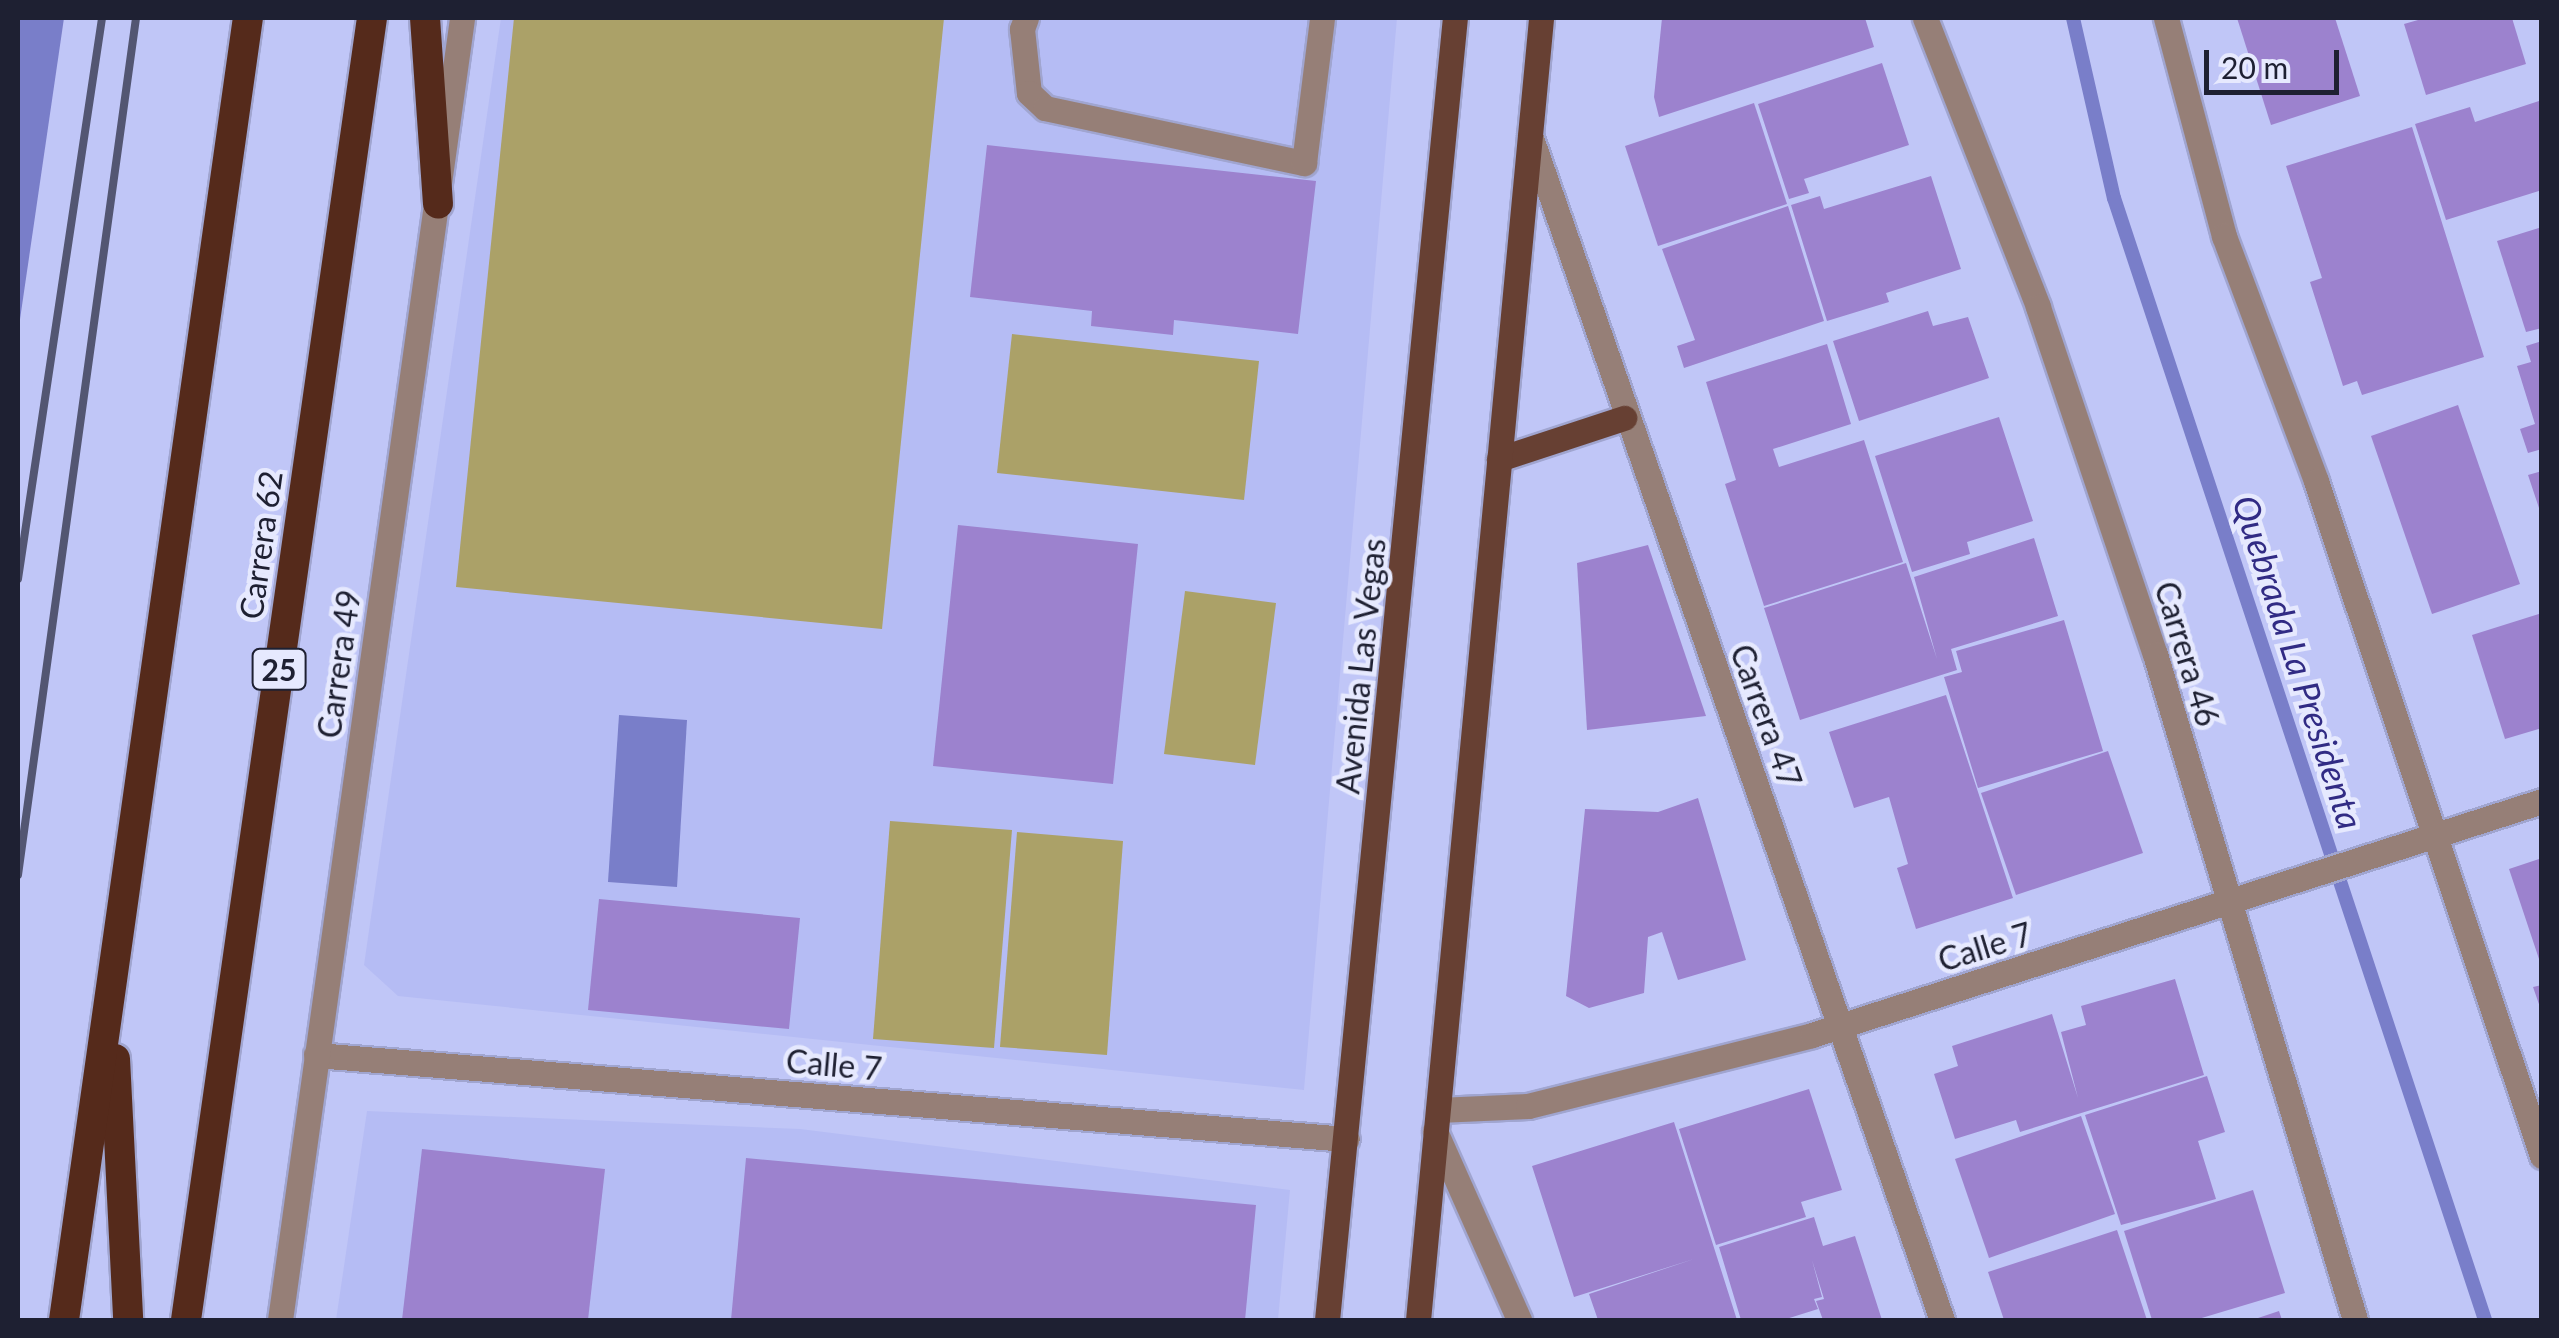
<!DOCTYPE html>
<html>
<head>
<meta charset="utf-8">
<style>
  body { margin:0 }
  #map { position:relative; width:2559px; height:1338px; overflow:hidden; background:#c0c6f7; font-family:Lato,sans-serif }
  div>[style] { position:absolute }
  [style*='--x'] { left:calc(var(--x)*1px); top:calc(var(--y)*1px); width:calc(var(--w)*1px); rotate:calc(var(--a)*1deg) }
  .built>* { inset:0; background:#b5bcf4 }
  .green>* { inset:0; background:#aba168 }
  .water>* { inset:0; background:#797ec9 }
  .stream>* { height:14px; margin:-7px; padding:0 7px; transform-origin:7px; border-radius:7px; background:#797ec9 }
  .building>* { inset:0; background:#9c82ce }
  .roads { filter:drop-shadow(2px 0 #a0a5d0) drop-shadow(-2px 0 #a0a5d0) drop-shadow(0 2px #a0a5d0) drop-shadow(0 -2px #a0a5d0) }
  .minor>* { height:25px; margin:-12.5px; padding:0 12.5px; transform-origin:12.5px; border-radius:12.5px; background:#967f77 }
  .major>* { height:25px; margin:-12.5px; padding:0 12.5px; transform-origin:12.5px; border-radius:12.5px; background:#674033 }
  .highway>* { height:30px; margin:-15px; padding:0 15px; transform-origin:15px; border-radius:15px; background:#552a1b }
  .rail>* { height:8px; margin:-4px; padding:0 4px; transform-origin:4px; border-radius:4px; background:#535672 }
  span { translate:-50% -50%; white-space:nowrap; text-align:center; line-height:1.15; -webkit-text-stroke:9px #e6e9fe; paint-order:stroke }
  .shield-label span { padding:2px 8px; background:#e6e9fe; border:2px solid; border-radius:8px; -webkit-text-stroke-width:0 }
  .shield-label { font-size:30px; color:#1e2032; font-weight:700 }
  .street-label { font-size:32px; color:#1e2032 }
  .water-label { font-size:35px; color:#312b84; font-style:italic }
  .frame { position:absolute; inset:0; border:20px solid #1e2032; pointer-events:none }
  .scale { position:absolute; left:2204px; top:50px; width:135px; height:45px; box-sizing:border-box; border:5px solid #1e2032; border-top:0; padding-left:12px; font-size:30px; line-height:35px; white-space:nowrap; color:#1e2032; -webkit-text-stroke:8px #e6e9fe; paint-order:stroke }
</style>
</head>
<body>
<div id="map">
  <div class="built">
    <i style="clip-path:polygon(501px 18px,1397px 18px,1304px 1090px,398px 996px,364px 965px)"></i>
    <i style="clip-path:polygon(367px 1111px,800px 1129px,1290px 1190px,1278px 1320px,336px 1320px)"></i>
  </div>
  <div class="green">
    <i style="clip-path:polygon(514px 18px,944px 18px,882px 629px,456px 587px)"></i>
    <i style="clip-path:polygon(1012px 334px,1259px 361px,1244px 500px,997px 473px)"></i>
    <i style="clip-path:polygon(1185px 591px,1276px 603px,1255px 765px,1164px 754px)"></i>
    <i style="clip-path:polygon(890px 821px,1012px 830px,994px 1048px,873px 1039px)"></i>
    <i style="clip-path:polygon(1017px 832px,1123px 841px,1107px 1055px,1000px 1047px)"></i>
  </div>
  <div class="water">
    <i style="clip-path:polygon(18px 18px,64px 18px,18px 333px)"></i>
    <i style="clip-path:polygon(619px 715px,687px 720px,677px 887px,608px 882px)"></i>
  </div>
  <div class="stream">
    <i style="--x:2073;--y:18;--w:185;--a:77.2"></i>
    <i style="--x:2114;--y:198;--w:1182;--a:71.7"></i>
  </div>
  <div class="building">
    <i style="clip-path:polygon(1662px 18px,1865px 18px,1874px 47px,1659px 117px,1654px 97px)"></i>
    <i style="clip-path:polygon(2237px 18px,2335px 18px,2360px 96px,2271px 125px)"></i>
    <i style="clip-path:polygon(2425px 18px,2512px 18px,2526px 64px,2426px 95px,2404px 24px)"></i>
    <i style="clip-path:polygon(1882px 63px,1909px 145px,1804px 179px,1809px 193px,1789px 199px,1758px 104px)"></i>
    <i style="clip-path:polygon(2542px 100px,2542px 190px,2446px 220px,2415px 124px,2470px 107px,2475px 122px)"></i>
    <i style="clip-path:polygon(1754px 103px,1787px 204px,1658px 246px,1625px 146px)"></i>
    <i style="clip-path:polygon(2412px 127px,2484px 357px,2362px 395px,2357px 381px,2343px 386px,2310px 282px,2322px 278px,2286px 166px)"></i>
    <i style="clip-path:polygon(987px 145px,1316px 181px,1298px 334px,1174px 320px,1173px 335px,1091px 326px,1092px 311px,970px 297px)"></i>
    <i style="clip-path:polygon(1931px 176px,1961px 269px,1886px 293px,1889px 302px,1827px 321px,1791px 205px,1820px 196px,1824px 209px)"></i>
    <i style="clip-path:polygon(1788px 206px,1824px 321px,1684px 368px,1677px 346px,1695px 340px,1662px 249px)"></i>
    <i style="clip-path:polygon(2542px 227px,2542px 328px,2526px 332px,2497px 241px)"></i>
    <i style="clip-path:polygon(1928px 311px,1933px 326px,1968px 317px,1989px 378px,1859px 421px,1833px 341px)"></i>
    <i style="clip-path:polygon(2542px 341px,2542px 449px,2528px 453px,2520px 429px,2535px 424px,2517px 366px,2531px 362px,2526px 346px)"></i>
    <i style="clip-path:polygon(1827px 344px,1851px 424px,1773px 449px,1779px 467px,1864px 440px,1903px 562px,1764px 606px,1725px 484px,1736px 480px,1706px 382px)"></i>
    <i style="clip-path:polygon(2458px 405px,2520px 584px,2432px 614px,2371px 436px)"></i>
    <i style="clip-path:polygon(1999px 417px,2033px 521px,1967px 542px,1970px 554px,1912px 572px,1875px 456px)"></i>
    <i style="clip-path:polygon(2542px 471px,2542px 514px,2541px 514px,2528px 475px)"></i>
    <i style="clip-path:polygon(958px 525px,1138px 544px,1113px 784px,933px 766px)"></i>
    <i style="clip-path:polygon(2034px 538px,2058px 616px,1951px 649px,1957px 670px,1800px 720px,1764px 608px,1906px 563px,1937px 659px,1914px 577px)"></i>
    <i style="clip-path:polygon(1648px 545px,1706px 716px,1587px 730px,1577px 563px)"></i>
    <i style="clip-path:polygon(2542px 613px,2542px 728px,2505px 739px,2472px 635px)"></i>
    <i style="clip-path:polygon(2064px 620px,2103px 751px,1978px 788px,1944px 677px,1962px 672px,1956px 651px)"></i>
    <i style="clip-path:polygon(1946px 695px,2013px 898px,1916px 929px,1897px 868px,1908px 864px,1889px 797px,1854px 808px,1829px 732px)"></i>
    <i style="clip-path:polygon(2108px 751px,2143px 853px,2016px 895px,1981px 793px)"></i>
    <i style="clip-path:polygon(1698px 798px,1746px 960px,1678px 980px,1662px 932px,1648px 937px,1644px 993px,1589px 1008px,1566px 996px,1585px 809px,1658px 812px)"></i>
    <i style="clip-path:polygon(2542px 858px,2542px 965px,2541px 965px,2509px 869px)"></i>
    <i style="clip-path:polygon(599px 899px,800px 918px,789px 1029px,588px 1010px)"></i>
    <i style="clip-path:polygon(2175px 979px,2204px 1075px,2020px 1132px,2016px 1120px,1955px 1139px,1934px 1074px,1958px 1066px,1952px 1046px,2052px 1014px,2078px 1098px,2061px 1032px,2086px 1025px,2081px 1006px)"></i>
    <i style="clip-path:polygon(2542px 985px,2542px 1010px,2541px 1010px,2533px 987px)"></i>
    <i style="clip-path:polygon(2207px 1076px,2225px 1132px,2198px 1141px,2216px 1199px,2121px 1225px,2085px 1115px)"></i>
    <i style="clip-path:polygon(1809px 1089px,1842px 1190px,1801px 1202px,1806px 1217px,1716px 1245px,1679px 1129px)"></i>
    <i style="clip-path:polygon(2081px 1116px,2115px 1214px,1989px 1258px,1955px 1159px)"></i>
    <i style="clip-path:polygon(1674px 1122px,1737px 1320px,1598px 1320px,1589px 1294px,1694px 1259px,1574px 1297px,1532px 1166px)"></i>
    <i style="clip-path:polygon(422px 1149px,605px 1169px,588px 1320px,402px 1320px)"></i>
    <i style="clip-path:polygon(746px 1158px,1256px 1205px,1245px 1320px,731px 1320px)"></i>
    <i style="clip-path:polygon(2253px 1190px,2285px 1293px,2195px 1320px,2152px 1320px,2124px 1231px)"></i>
    <i style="clip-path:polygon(1814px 1217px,1823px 1246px,1855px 1236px,1882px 1320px,1823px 1320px,1816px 1301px,1824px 1299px,1812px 1260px,1822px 1297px,1814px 1299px,1818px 1309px,1783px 1320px,1741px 1320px,1719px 1247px)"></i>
    <i style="clip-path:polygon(2117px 1230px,2147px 1320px,2004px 1320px,1988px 1272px)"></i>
    <i style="clip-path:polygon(2279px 1311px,2282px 1320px,2252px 1320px)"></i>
  </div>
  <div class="roads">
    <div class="minor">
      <i style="--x:1026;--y:18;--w:12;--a:110"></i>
      <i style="--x:1022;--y:29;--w:64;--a:83.8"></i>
      <i style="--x:1029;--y:93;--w:22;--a:43"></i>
      <i style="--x:1045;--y:108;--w:265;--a:12"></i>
      <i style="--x:1304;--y:163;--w:146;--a:-82.9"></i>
      <i style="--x:1925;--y:18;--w:310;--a:68.6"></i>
      <i style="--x:2038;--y:307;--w:366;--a:71.4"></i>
      <i style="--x:2155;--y:654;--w:695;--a:73.28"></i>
      <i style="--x:2166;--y:18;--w:226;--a:75.1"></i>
      <i style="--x:2224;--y:236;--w:262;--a:69.4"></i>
      <i style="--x:2316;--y:481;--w:712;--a:71.49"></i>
      <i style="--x:1530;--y:135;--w:1255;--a:70.83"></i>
      <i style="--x:316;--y:1055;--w:1034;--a:4.66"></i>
      <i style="--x:1438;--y:1110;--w:90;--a:-2.5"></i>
      <i style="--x:1528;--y:1106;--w:293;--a:-14"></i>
      <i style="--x:1812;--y:1035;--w:767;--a:-17.77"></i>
      <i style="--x:1435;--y:1131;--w:207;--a:66"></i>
      <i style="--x:280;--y:1320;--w:1315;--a:-82.04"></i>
    </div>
    <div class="major">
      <i style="--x:1499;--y:459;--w:132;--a:-18.2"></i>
      <i style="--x:1327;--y:1320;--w:1308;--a:-84.39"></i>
      <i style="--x:1418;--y:1320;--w:1308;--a:-84.6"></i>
    </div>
    <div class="highway">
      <i style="--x:425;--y:18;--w:186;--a:86"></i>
      <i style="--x:115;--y:1059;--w:261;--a:87.1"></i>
      <i style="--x:64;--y:1320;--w:1315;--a:-81.96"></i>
      <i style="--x:186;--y:1320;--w:1315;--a:-81.87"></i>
    </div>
  </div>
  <div class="rail">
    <i style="--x:18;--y:579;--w:567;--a:-81.48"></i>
    <i style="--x:18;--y:875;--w:865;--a:-82.16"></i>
  </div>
  <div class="shield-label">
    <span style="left:279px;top:669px">25</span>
  </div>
  <div class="street-label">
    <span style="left:261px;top:545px;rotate:-82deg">Carrera 62</span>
    <span style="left:2187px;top:654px;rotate:73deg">Carrera 46</span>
    <span style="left:339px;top:664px;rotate:-82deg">Carrera 49</span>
    <span style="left:1361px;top:666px;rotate:-84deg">Avenida Las Vegas</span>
    <span style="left:1766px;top:716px;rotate:70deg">Carrera 47</span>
    <span style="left:1985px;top:947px;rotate:-17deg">Calle 7</span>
    <span style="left:834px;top:1065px;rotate:5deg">Calle 7</span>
  </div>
  <div class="water-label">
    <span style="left:2299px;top:662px;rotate:72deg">Quebrada La Presidenta</span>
  </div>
  <div class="frame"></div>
  <div class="scale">20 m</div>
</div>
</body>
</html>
